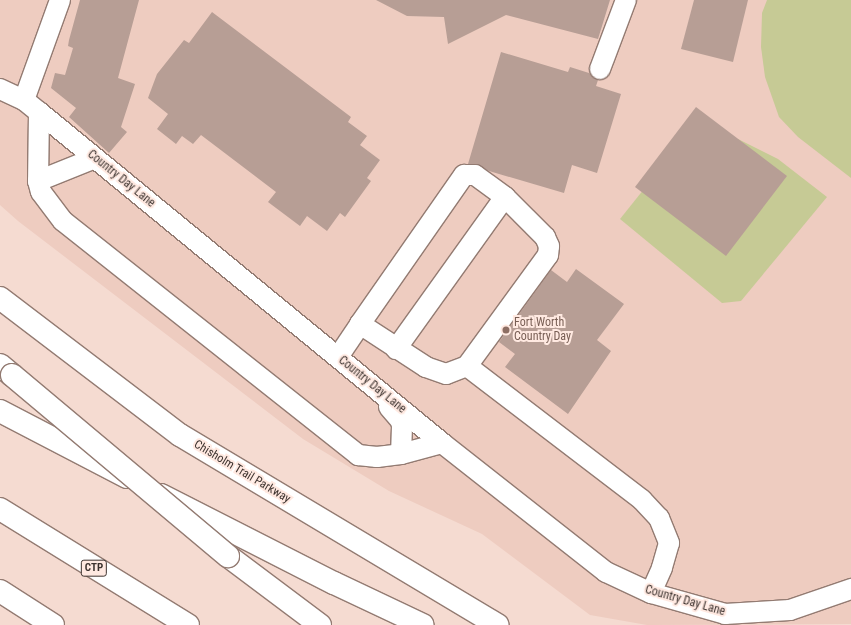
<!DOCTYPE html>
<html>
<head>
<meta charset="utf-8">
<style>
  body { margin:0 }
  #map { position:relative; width:851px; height:625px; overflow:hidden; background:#f5dbd1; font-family:"Roboto Condensed",sans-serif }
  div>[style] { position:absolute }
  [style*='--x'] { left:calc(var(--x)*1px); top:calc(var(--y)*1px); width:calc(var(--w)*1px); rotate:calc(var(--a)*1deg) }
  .built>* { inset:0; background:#eeccc0 }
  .green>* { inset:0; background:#c6ca95 }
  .building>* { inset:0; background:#b79e95 }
  .roads { filter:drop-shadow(1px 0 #937b72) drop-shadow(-1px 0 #937b72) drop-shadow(0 1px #937b72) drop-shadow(0 -1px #937b72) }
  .minor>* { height:20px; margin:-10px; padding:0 10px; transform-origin:10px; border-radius:10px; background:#fff }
  .major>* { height:22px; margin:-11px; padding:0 11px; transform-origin:11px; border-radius:11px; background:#fff }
  .highway>* { height:22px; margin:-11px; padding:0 11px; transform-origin:11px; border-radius:11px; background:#fff }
  .bridges { filter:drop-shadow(1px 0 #937b72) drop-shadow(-1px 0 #937b72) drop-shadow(0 1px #937b72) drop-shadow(0 -1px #937b72) }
  .highway-bridge>* { height:22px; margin:-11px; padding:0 11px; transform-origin:11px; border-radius:11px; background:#fff }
  .dots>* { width:11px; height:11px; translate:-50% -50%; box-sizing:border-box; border:2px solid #ffe9e1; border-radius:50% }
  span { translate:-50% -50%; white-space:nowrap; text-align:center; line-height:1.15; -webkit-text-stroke:4px #ffe9e1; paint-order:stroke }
  .shield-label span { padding:1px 3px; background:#ffe9e1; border:1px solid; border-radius:3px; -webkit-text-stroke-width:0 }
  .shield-label { font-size:11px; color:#3d332f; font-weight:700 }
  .street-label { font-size:12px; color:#3d332f }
  .education-label { font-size:12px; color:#785e54 }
  .left { translate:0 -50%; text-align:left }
</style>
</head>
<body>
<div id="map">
  <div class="built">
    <i style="clip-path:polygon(0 0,851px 0,851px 624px,647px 625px,590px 615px,482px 534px,389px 491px,303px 439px,18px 221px,0 205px)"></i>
  </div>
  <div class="green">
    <i style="clip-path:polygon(767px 0,851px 0,851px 178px,798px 137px,779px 117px,765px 77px,761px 47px,762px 13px)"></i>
    <i style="clip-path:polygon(738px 139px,778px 159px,827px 197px,741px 301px,722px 303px,620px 219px,660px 169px)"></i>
  </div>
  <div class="building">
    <i style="clip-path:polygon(80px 0,139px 0,118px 78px,135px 84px,121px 127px,127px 132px,109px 153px,69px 117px,76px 108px,51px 88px,55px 73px,65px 75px,73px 48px,68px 46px,69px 40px)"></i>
    <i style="clip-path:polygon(376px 0,610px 0,598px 39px,506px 15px,448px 44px,444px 17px,407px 16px)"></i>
    <i style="clip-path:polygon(694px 0,748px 0,733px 62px,681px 49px)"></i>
    <i style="clip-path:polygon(212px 12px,351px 117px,348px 122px,367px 136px,360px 145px,380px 160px,367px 178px,371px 181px,345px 217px,340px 213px,327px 231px,307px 216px,300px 226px,268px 202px,276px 192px,201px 135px,193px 144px,182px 136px,176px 144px,157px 129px,168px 114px,148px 98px,157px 74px,184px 40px,189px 43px)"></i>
    <i style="clip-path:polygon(501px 52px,568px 72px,570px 67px,589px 73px,598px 80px,596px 86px,621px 94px,597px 173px,572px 165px,564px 193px,489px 171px,475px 164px,468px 164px)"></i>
    <i style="clip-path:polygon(696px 107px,787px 176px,726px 256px,635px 187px)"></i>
    <i style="clip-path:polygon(576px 269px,624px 304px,597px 340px,611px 351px,568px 414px,505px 367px,515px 354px,499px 342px,551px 270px,567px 282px)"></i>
  </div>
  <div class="roads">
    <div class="minor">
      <i style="--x:600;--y:69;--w:74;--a:-69.4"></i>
      <i style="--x:0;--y:89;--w:26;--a:25"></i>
      <i style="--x:24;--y:100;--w:19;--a:39"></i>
      <i style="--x:39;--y:112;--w:522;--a:39.4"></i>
      <i style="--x:442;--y:443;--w:209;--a:38.2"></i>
      <i style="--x:606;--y:572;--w:50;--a:25"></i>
      <i style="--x:651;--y:593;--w:77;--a:15.8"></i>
      <i style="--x:725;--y:614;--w:65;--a:-3.5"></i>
      <i style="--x:790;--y:610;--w:65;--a:-19"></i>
      <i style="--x:24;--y:100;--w:106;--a:-70.2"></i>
      <i style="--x:39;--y:112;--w:69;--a:90.8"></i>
      <i style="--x:38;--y:181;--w:11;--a:75"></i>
      <i style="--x:41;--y:192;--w:36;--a:53"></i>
      <i style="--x:63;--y:221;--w:377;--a:38.4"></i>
      <i style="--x:358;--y:455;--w:19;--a:6"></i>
      <i style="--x:377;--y:457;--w:24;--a:-7"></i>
      <i style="--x:401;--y:454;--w:42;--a:-15"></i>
      <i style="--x:38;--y:181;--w:61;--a:-22"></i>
      <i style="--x:396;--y:349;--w:187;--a:-54.4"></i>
      <i style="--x:338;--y:357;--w:40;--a:-56"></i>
      <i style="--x:360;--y:324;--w:182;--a:-55.1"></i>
      <i style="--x:464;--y:175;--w:11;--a:0"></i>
      <i style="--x:475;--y:175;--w:37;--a:36"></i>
      <i style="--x:505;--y:197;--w:57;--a:45"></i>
      <i style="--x:545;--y:237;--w:10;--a:66"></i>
      <i style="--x:549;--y:246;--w:9;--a:96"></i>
      <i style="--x:548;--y:255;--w:137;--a:126.1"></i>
      <i style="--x:467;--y:366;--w:22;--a:159"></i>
      <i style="--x:446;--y:374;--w:21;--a:-161"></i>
      <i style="--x:426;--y:367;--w:79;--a:-146.9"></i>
      <i style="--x:467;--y:366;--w:220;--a:37.4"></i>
      <i style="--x:642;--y:500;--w:25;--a:47"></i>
      <i style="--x:659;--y:518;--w:27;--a:68"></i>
      <i style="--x:669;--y:543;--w:26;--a:106"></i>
      <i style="--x:662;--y:568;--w:27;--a:114"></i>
      <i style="--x:389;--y:407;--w:18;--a:49"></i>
      <i style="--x:401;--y:421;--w:5;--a:79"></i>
      <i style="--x:402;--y:426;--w:28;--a:92"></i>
    </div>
    <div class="major">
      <i style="--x:0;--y:298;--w:226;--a:37.3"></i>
      <i style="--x:180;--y:435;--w:370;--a:30.9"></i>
    </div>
    <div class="highway">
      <i style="--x:0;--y:365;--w:16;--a:40"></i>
      <i style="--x:0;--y:411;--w:143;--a:27.5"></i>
      <i style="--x:161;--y:495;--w:194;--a:27"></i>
      <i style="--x:334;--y:583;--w:98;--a:25.3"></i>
      <i style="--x:0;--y:509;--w:221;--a:31.7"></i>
      <i style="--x:228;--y:556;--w:115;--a:36.9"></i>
      <i style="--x:0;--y:591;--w:63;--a:32.7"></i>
    </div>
  </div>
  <div class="bridges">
    <div class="highway-bridge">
      <i style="--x:12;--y:375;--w:282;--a:40"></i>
    </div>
  </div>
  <div class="dots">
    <i style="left:506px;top:330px;background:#8d6e63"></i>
  </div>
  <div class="shield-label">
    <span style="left:94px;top:568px">CTP</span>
  </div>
  <div class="street-label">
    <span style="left:121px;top:179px;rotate:39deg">Country Day Lane</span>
    <span style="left:372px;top:385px;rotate:39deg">Country Day Lane</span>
    <span style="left:242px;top:472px;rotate:31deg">Chisholm Trail Parkway</span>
    <span style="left:685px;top:601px;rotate:16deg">Country Day Lane</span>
  </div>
  <div class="education-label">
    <span class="left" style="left:514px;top:330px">Fort Worth<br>Country Day</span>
  </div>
</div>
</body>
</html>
